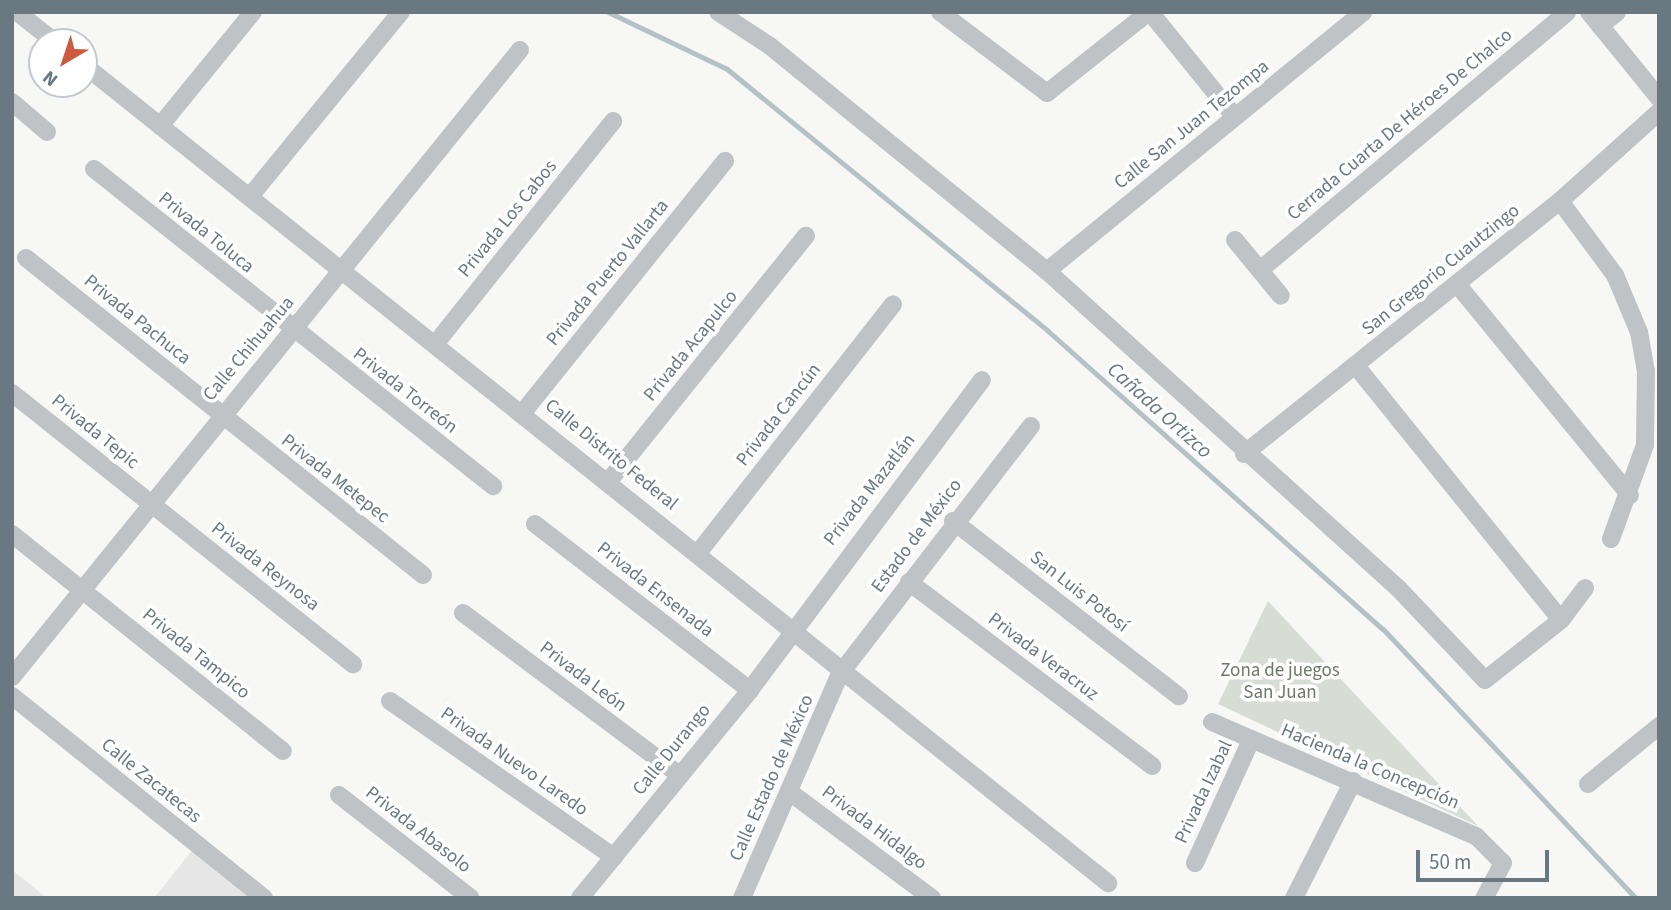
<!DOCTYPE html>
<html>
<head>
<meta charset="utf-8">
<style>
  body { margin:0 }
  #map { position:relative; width:1671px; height:910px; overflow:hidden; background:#f7f7f5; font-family:"Source Sans 3",sans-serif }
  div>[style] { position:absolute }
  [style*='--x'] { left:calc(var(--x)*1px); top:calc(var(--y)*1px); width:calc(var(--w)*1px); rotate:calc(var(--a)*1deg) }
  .built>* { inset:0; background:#e5e6e5 }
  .green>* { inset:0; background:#d7dcd5 }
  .stream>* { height:5px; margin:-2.5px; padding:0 2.5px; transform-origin:2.5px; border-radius:2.5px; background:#b6c1c4 }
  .minor>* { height:18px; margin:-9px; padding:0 9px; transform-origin:9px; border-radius:9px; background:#bfc3c6 }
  span { translate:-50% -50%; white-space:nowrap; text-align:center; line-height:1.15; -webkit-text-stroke:7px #fff; paint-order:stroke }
  .street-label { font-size:19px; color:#6a7882 }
  .park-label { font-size:19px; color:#6d7a68 }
  .water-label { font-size:21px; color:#66787e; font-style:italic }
  .frame { position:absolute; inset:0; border:14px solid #6a7882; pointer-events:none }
  .north { position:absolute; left:28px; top:28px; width:70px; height:70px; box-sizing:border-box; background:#fff; border:2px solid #c3c9cd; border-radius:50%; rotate:219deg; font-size:19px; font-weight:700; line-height:28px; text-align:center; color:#6a7882 }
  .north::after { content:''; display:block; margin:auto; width:24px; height:32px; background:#cd5a3f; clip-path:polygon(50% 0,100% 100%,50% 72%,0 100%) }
  .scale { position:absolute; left:1416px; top:850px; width:133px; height:32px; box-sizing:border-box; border:4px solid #6a7882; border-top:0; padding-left:9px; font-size:21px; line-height:24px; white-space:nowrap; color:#6a7882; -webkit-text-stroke:5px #fff; paint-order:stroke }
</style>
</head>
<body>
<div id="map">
  <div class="built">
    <i style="clip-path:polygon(194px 848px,257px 898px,154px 898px)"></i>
    <i style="clip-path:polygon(12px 870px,47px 898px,12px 898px)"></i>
  </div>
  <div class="green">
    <i style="clip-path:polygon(1268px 601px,1478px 826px,1218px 704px)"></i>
  </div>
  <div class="stream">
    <i style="--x:608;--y:12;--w:132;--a:25.6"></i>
    <i style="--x:727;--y:69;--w:414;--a:39.2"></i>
    <i style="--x:1048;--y:331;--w:448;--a:41.7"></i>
    <i style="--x:1383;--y:629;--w:369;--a:46.8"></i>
  </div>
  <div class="minor">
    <i style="--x:17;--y:12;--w:48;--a:38.3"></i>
    <i style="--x:718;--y:12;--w:62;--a:33.2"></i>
    <i style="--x:770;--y:46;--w:357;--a:39.1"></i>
    <i style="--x:1047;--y:271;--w:474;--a:42.1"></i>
    <i style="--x:1399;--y:589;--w:125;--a:46.6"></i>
    <i style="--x:1485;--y:680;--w:97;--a:-38.3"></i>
    <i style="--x:1561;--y:620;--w:40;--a:-53"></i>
    <i style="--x:940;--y:12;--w:134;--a:37.1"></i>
    <i style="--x:1047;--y:93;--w:130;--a:-38.5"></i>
    <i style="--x:1150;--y:12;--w:135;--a:51"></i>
    <i style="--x:1589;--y:12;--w:111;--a:50.9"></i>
    <i style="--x:1600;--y:26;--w:22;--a:-39"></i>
    <i style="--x:84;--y:65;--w:1311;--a:38.62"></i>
    <i style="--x:12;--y:102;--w:46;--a:40.6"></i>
    <i style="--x:160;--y:126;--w:147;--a:-50.8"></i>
    <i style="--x:94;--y:169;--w:510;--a:38.47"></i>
    <i style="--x:252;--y:194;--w:235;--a:-50.7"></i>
    <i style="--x:1560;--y:201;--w:92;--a:53.4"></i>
    <i style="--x:1615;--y:275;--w:62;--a:67.2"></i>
    <i style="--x:1639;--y:332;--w:40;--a:80"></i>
    <i style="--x:1646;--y:371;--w:74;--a:90.8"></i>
    <i style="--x:1645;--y:445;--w:100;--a:109.9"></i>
    <i style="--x:1235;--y:240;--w:72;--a:50.6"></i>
    <i style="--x:26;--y:258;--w:508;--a:38.61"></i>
    <i style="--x:1260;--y:270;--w:401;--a:-40"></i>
    <i style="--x:1047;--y:271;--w:409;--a:-39.3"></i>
    <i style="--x:1457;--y:284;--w:273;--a:50.7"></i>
    <i style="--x:436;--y:343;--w:284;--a:-51.4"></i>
    <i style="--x:1356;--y:366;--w:326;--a:51.1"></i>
    <i style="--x:12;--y:393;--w:436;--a:38.5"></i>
    <i style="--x:524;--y:411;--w:321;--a:-51.2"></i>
    <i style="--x:1244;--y:454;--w:405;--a:-38.7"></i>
    <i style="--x:1560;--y:201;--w:133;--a:-42"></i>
    <i style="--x:608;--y:482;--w:316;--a:-51.2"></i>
    <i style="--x:953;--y:521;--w:286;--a:37.8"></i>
    <i style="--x:535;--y:524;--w:272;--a:37.7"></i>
    <i style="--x:12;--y:534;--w:347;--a:38.7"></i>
    <i style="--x:698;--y:553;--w:316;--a:-51.9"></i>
    <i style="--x:909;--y:582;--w:305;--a:37.1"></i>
    <i style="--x:463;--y:613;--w:269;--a:36.8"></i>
    <i style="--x:12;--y:677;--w:807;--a:-50.99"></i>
    <i style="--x:12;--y:696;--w:323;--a:38.7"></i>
    <i style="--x:390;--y:701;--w:273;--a:34.9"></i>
    <i style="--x:1212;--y:722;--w:288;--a:23.4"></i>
    <i style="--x:1476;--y:836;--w:38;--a:45"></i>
    <i style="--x:1503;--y:863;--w:40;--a:118"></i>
    <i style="--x:1588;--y:784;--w:92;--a:-39.2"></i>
    <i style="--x:791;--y:793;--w:176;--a:36.7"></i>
    <i style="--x:339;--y:795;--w:167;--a:38"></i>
    <i style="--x:1195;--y:863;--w:135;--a:-65.5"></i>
    <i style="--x:580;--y:898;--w:269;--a:-50.7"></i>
    <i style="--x:750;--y:690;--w:387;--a:-53.2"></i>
    <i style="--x:742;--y:898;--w:244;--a:-66.4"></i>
    <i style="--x:840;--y:674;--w:313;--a:-52.4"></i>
    <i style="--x:1294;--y:898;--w:131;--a:-63.2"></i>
  </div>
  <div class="street-label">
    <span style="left:1192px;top:125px;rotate:-39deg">Calle San Juan Tezompa</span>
    <span style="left:1400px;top:125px;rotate:-40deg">Cerrada Cuarta De Héroes De Chalco</span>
    <span style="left:508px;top:219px;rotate:-51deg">Privada Los Cabos</span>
    <span style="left:206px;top:233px;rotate:39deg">Privada Toluca</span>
    <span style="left:1441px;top:270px;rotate:-39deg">San Gregorio Cuautzingo</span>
    <span style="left:608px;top:273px;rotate:-51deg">Privada Puerto Vallarta</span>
    <span style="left:137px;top:320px;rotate:39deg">Privada Pachuca</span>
    <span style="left:691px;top:346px;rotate:-51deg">Privada Acapulco</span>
    <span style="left:249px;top:349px;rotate:-50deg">Calle Chihuahua</span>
    <span style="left:405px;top:391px;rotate:38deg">Privada Torreón</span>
    <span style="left:779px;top:415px;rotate:-52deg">Privada Cancún</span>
    <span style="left:95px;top:432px;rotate:39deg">Privada Tepic</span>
    <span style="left:611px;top:455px;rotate:39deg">Calle Distrito Federal</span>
    <span style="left:335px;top:479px;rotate:38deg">Privada Metepec</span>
    <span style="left:870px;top:490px;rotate:-52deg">Privada Mazatlán</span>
    <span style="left:917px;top:536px;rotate:-53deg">Estado de México</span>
    <span style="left:265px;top:567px;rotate:38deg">Privada Reynosa</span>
    <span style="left:655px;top:590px;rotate:38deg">Privada Ensenada</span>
    <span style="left:1079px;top:592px;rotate:38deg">San Luis Potosí</span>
    <span style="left:196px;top:654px;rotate:39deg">Privada Tampico</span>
    <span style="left:1043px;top:657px;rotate:37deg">Privada Veracruz</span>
    <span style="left:583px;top:677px;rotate:37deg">Privada León</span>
    <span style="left:672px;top:750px;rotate:-51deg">Calle Durango</span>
    <span style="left:514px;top:762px;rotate:35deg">Privada Nuevo Laredo</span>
    <span style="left:1370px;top:767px;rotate:23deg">Hacienda la Concepción</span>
    <span style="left:772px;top:778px;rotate:-66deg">Calle Estado de México</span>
    <span style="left:151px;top:781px;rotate:39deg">Calle Zacatecas</span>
    <span style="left:1204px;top:792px;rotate:-65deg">Privada Izabal</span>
    <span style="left:874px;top:828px;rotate:37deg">Privada Hidalgo</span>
    <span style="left:418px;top:830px;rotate:38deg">Privada Abasolo</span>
  </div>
  <div class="park-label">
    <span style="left:1280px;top:682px">Zona de juegos<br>San Juan</span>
  </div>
  <div class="water-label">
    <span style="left:1160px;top:410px;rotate:42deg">Cañada Ortizco</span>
  </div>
  <div class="frame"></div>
  <div class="north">N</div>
  <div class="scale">50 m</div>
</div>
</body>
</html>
